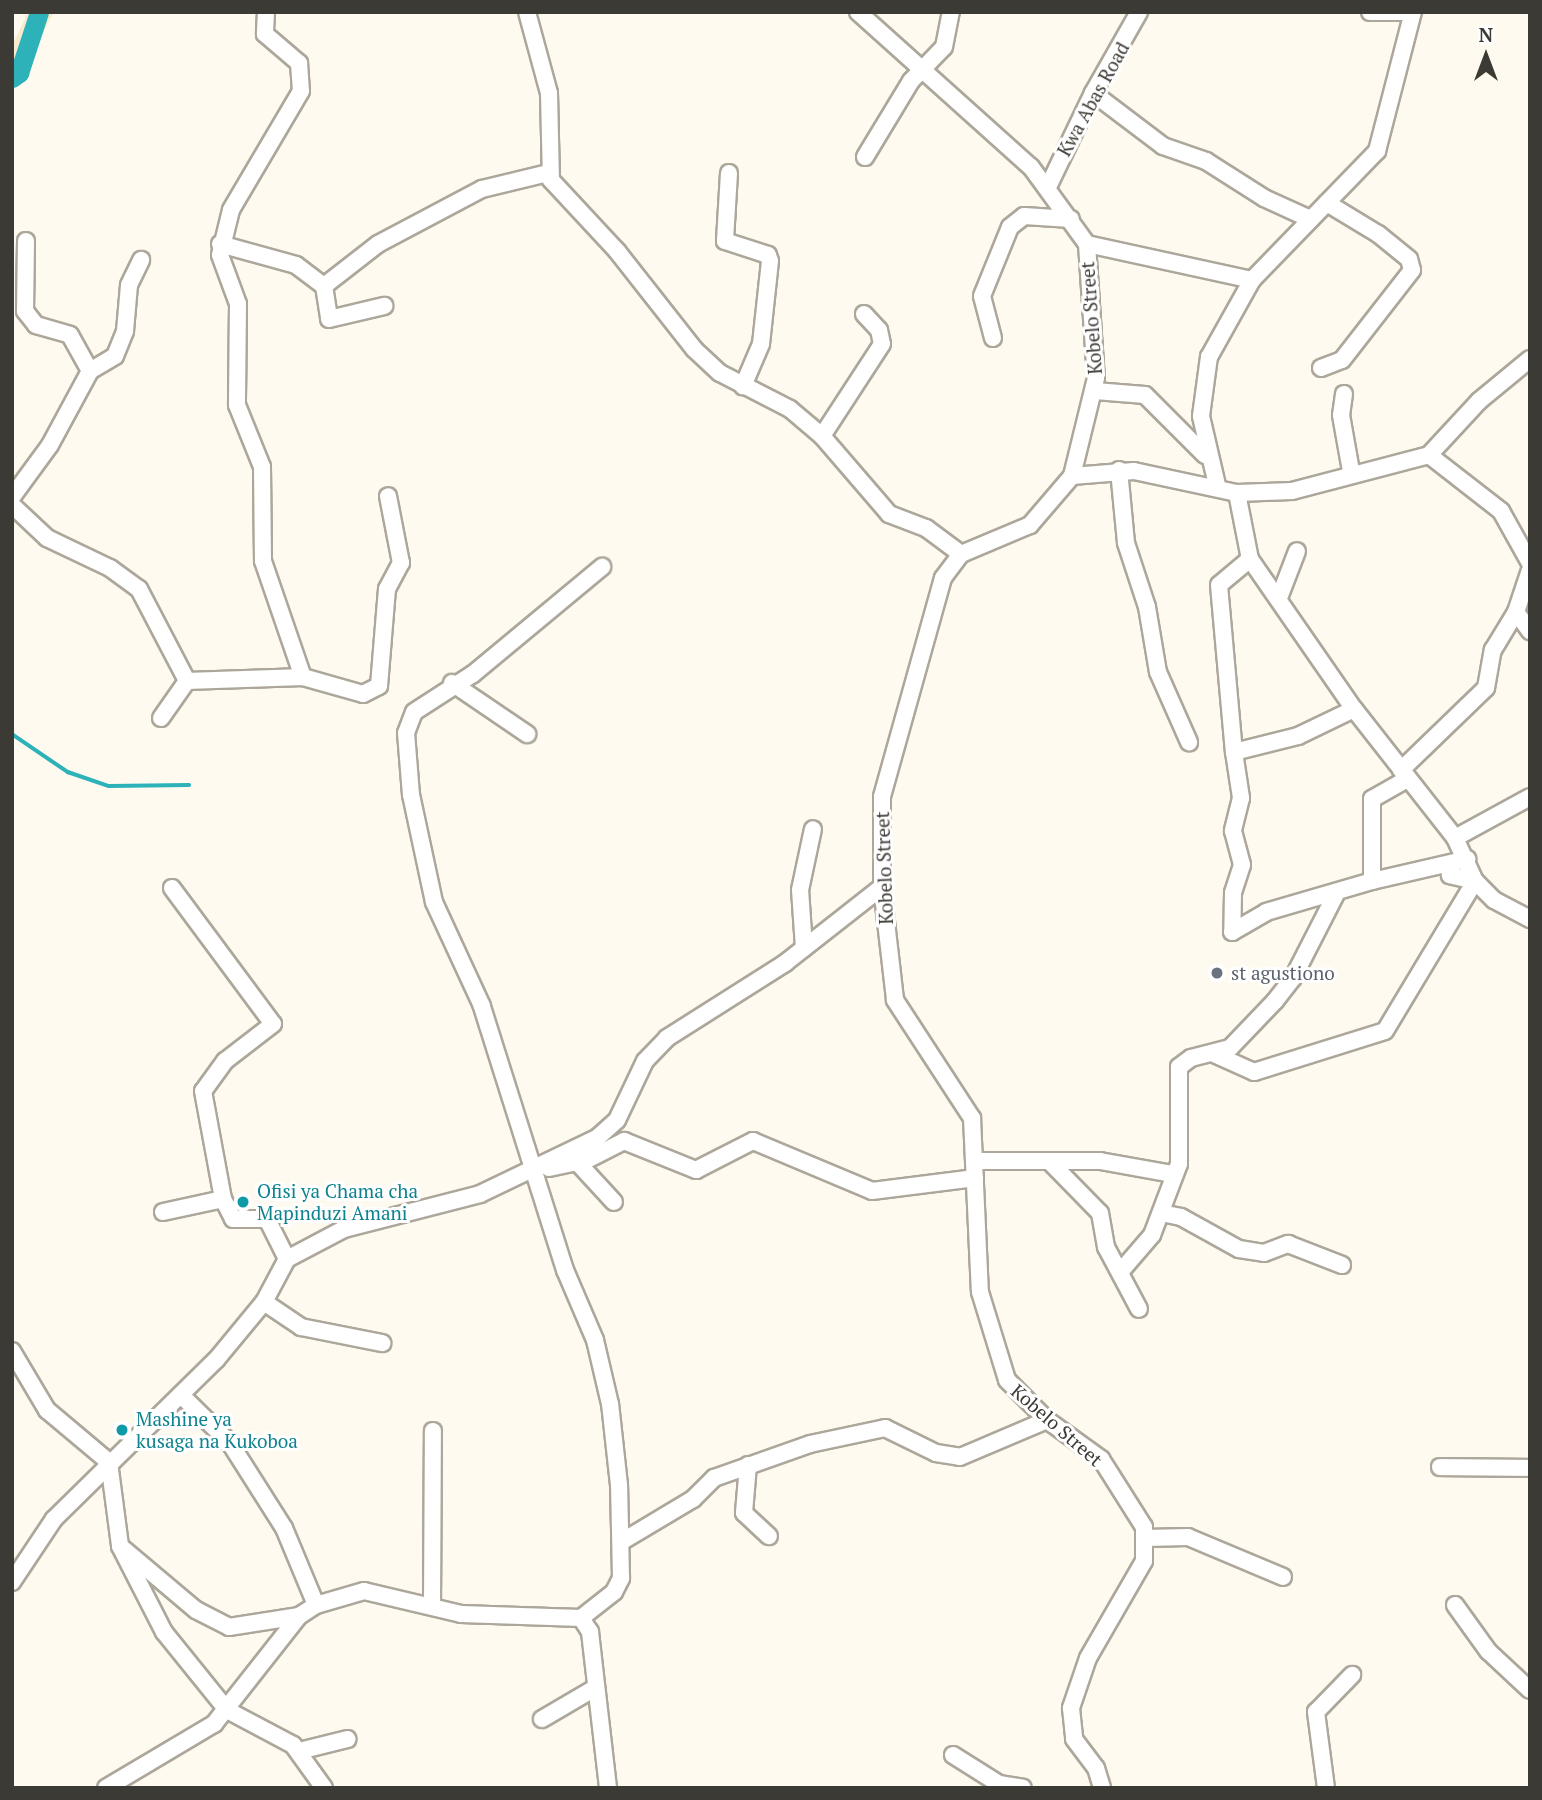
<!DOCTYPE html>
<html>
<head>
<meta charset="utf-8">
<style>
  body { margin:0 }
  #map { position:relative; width:1542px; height:1800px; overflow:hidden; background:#fffaef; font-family:"PT Serif",serif }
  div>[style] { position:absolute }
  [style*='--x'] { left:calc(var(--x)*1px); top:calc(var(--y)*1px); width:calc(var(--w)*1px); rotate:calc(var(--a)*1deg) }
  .green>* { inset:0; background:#f9ebce }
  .stream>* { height:3.5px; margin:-1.75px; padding:0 1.75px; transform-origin:1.75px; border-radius:1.75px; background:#2cb2b8 }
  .river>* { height:19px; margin:-9.5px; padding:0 9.5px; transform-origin:9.5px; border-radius:9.5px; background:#2cb2b8 }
  .roads { filter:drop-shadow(2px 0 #ada79b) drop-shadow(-2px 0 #ada79b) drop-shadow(0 2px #ada79b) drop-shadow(0 -2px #ada79b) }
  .minor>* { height:16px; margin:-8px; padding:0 8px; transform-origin:8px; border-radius:8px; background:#fff }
  .dots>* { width:19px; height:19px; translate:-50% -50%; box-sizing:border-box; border:4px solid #fff; border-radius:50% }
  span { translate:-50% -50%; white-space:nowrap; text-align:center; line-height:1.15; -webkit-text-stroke:6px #fff; paint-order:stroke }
  .street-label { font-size:19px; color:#3c3a35 }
  .worship-label { font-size:19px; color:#5b616d }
  .left { translate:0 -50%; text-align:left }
  .culture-label { font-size:19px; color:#0d838f }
  .frame { position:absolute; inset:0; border:14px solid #3c3a35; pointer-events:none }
  .north { position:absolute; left:1451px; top:21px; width:70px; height:70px; -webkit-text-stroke:5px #fff; paint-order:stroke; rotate:0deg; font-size:19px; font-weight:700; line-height:28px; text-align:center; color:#3c3a35 }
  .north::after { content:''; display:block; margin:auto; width:24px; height:32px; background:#3c3a35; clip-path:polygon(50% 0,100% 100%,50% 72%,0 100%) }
</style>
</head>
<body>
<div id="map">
  <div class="green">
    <i style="clip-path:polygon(28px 12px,54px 12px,12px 89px,12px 46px)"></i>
  </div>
  <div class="stream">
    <i style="--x:12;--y:734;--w:68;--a:34.2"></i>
    <i style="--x:68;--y:772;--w:43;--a:18.9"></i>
    <i style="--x:109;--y:786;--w:80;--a:-0.7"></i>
  </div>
  <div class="river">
    <i style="--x:12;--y:78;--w:9;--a:-36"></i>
    <i style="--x:19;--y:73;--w:64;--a:-71.8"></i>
  </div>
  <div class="roads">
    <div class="minor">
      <i style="--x:266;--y:12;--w:22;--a:93"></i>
      <i style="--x:265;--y:34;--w:45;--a:40.5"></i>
      <i style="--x:299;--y:63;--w:28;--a:86"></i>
      <i style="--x:301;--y:91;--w:138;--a:120.5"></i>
      <i style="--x:231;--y:210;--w:46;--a:103.7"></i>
      <i style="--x:220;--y:255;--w:52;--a:69.8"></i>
      <i style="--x:238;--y:304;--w:101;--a:90.6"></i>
      <i style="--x:237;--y:405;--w:67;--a:68"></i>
      <i style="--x:262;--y:467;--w:94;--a:89.4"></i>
      <i style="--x:263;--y:561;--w:123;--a:71"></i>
      <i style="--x:303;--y:677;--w:62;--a:15.8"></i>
      <i style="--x:363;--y:694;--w:18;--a:-27"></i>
      <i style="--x:379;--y:686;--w:97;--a:-85.3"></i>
      <i style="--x:387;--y:589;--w:30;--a:-62"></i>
      <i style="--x:401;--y:563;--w:68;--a:-101"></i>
      <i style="--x:527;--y:12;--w:84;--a:74.8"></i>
      <i style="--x:549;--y:93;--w:87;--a:88.7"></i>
      <i style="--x:551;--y:180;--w:97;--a:47.1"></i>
      <i style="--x:617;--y:251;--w:125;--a:51.8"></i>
      <i style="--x:694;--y:349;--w:35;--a:43"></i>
      <i style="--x:720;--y:373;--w:79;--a:27.2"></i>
      <i style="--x:790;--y:409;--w:42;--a:40.2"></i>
      <i style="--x:858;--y:12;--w:232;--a:41.9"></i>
      <i style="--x:1031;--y:167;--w:95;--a:54"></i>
      <i style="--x:1087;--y:244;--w:134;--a:86.2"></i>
      <i style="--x:1096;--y:378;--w:101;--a:103.8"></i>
      <i style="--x:1072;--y:476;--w:65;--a:130.6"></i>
      <i style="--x:1030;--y:525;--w:75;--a:157.2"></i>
      <i style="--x:961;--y:554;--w:30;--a:127"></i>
      <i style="--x:943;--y:578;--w:227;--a:105.6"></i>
      <i style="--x:882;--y:797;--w:90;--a:90"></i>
      <i style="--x:882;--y:887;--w:114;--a:83.4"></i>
      <i style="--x:895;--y:1000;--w:141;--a:56.9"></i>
      <i style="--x:972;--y:1118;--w:174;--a:87.4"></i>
      <i style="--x:980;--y:1292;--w:92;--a:72.9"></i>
      <i style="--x:1007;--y:1380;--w:57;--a:45"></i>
      <i style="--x:1047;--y:1420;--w:67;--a:35.8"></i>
      <i style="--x:1101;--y:1459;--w:80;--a:57.7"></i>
      <i style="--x:1144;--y:1527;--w:34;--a:90"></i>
      <i style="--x:1144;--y:1561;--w:112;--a:120"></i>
      <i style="--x:1088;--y:1658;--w:53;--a:108.8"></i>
      <i style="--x:1071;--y:1708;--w:31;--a:84"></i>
      <i style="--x:1074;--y:1739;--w:36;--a:53"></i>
      <i style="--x:1096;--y:1768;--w:21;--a:73"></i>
      <i style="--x:1370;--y:12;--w:36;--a:0"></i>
      <i style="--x:1093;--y:93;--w:88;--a:37.1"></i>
      <i style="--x:1163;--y:146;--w:46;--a:19.2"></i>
      <i style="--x:1206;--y:161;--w:69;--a:32.5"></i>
      <i style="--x:1264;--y:198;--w:51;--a:24.5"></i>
      <i style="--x:865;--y:157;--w:89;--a:-58.8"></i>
      <i style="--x:911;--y:81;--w:47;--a:-45.9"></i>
      <i style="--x:944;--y:47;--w:36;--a:-79"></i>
      <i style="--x:729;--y:173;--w:68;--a:93.4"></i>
      <i style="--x:725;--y:241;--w:45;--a:18"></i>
      <i style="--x:768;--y:255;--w:6;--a:72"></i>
      <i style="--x:770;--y:261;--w:83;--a:96.2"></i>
      <i style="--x:761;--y:344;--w:46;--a:113.2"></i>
      <i style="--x:1048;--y:187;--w:104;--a:-64.4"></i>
      <i style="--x:1093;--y:93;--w:93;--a:-60.4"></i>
      <i style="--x:26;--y:241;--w:70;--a:90.8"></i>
      <i style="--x:25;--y:311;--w:18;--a:52"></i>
      <i style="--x:36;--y:325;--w:35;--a:16"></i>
      <i style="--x:70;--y:335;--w:41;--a:60.9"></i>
      <i style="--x:220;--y:244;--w:79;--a:15.4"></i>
      <i style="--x:296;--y:265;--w:35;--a:37"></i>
      <i style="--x:324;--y:286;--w:33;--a:81"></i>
      <i style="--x:329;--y:319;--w:57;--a:-13.3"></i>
      <i style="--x:1087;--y:244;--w:169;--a:12.3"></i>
      <i style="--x:1252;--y:280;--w:180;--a:-45.9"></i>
      <i style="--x:1377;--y:151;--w:144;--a:-75.5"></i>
      <i style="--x:324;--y:286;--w:68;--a:-37.9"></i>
      <i style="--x:378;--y:244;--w:118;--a:-27.9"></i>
      <i style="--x:482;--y:189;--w:68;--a:-13.6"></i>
      <i style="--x:864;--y:314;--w:22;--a:47"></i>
      <i style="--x:879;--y:330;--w:14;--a:78"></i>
      <i style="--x:882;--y:344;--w:110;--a:123.1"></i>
      <i style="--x:822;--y:436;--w:103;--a:49.3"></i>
      <i style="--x:889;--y:514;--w:40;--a:21"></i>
      <i style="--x:926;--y:528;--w:44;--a:36.6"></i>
      <i style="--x:993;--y:338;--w:43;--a:-104.7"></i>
      <i style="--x:982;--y:296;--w:74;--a:-67.9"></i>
      <i style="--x:1010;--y:227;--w:18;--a:-38"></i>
      <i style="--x:1024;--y:216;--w:47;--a:3.7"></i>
      <i style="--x:1321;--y:368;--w:22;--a:-21"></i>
      <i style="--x:1342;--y:360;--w:114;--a:-52.1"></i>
      <i style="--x:1412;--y:270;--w:11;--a:-105"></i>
      <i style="--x:1409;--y:259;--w:40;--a:-141"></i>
      <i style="--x:1378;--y:234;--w:60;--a:-148.7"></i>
      <i style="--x:1095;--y:391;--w:50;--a:4.6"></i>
      <i style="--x:1145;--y:395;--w:85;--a:45"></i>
      <i style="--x:1344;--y:394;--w:21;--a:98"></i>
      <i style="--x:1341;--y:415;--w:57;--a:79.9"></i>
      <i style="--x:1429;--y:455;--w:91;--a:37.9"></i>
      <i style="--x:1501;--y:511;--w:60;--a:60.9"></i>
      <i style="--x:1119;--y:470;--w:73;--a:84.5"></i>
      <i style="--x:1126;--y:543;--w:67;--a:71.8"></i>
      <i style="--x:1147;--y:607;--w:66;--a:80.4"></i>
      <i style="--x:1158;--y:672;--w:77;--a:66.1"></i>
      <i style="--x:1072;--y:476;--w:62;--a:-4.6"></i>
      <i style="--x:1134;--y:471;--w:105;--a:12.1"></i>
      <i style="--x:1237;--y:493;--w:55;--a:-2.1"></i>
      <i style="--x:1292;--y:491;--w:142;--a:-14.7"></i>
      <i style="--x:1429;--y:455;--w:74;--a:-47.2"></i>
      <i style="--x:1479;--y:401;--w:66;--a:-39.5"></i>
      <i style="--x:1217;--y:485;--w:71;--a:-103.1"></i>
      <i style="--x:1201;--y:416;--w:60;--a:-82.3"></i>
      <i style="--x:1209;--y:357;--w:88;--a:-60.8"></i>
      <i style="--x:1237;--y:493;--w:67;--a:78.9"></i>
      <i style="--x:1250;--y:559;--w:183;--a:55.3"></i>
      <i style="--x:1354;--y:709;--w:164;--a:51.9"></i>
      <i style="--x:1455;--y:838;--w:47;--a:65.1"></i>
      <i style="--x:1475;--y:881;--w:27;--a:45"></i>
      <i style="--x:1494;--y:900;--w:41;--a:27.8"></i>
      <i style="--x:12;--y:497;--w:64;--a:-53.8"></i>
      <i style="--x:50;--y:445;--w:84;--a:-61.6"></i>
      <i style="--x:90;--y:371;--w:29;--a:-31"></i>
      <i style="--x:115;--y:356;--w:27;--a:-68"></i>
      <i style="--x:125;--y:331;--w:46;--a:-85"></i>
      <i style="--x:129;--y:285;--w:28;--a:-64"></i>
      <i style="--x:12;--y:505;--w:48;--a:43.3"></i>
      <i style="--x:47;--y:538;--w:70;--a:25.5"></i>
      <i style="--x:110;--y:568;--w:36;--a:36"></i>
      <i style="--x:139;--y:589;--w:104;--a:62.4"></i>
      <i style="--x:1250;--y:559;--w:40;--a:140"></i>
      <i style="--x:1219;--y:585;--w:168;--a:84.9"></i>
      <i style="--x:1234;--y:752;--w:66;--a:-14"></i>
      <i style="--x:1298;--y:736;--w:62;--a:-25.7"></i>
      <i style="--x:1279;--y:598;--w:50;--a:-69"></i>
      <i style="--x:1516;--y:612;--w:24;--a:54"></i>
      <i style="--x:452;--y:683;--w:91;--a:34.2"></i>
      <i style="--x:161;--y:718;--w:45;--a:-54.9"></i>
      <i style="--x:187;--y:681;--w:116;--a:-2"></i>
      <i style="--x:1234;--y:752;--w:47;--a:81.3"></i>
      <i style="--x:1241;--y:798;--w:34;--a:104"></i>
      <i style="--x:1233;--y:831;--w:35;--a:75"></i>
      <i style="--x:1242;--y:865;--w:29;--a:108"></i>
      <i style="--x:1233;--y:893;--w:39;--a:91"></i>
      <i style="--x:1232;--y:932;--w:39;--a:-30"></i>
      <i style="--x:1266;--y:912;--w:110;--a:-16.3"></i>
      <i style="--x:1372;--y:881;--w:82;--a:-90"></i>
      <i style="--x:1372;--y:799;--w:40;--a:-29.7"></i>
      <i style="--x:1401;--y:770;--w:118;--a:-44"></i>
      <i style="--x:1486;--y:688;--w:39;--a:-80"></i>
      <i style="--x:1493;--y:650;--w:44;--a:-58.8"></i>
      <i style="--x:1516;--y:612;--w:44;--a:-71.6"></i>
      <i style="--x:1455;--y:838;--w:85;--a:-28.7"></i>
      <i style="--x:1372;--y:881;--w:98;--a:-13"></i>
      <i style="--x:172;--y:888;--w:169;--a:53.4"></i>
      <i style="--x:273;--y:1024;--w:61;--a:142.4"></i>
      <i style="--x:225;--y:1061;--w:37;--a:126"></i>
      <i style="--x:203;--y:1091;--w:110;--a:79.5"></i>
      <i style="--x:804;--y:948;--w:58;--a:-93.9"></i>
      <i style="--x:800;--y:890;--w:62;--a:-78"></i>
      <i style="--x:1214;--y:1054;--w:44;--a:24.2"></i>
      <i style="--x:1254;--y:1072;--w:137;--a:-17.4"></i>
      <i style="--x:1385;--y:1031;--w:175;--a:-59"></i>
      <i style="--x:1475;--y:881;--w:26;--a:-167"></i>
      <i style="--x:975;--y:1161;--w:125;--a:0"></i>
      <i style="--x:1100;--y:1161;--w:73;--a:10.2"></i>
      <i style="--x:1050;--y:1162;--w:71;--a:45.6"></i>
      <i style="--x:1100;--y:1213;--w:35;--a:80"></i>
      <i style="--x:1106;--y:1247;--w:70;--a:62"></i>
      <i style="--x:578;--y:1163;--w:53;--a:47.3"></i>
      <i style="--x:549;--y:1168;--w:39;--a:-12"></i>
      <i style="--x:587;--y:1160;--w:42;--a:-27.2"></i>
      <i style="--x:624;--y:1141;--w:78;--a:21.9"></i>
      <i style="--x:696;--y:1170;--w:64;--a:-27"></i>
      <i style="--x:753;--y:1141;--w:129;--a:22.8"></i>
      <i style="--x:872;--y:1191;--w:104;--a:-7.2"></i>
      <i style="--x:163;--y:1212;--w:61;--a:-12.2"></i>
      <i style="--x:223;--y:1199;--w:22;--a:63"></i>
      <i style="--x:233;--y:1219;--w:34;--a:0"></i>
      <i style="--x:267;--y:1219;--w:45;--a:63.4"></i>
      <i style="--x:1161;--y:1213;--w:20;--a:11"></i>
      <i style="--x:1181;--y:1217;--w:66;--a:28.9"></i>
      <i style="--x:1239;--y:1249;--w:25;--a:9"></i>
      <i style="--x:1264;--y:1253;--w:26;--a:-21"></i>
      <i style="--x:1288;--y:1244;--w:58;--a:21.3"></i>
      <i style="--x:1121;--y:1271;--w:48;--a:-49.3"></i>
      <i style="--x:1152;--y:1235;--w:76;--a:-69.2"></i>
      <i style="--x:1179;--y:1164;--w:97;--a:-90"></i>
      <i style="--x:1179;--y:1067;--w:15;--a:-37"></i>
      <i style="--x:1191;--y:1058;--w:40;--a:-14.4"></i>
      <i style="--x:1230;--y:1048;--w:65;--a:-46.2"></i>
      <i style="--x:1275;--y:1001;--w:29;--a:-52"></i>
      <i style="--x:1293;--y:978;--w:94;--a:-62.9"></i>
      <i style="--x:264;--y:1302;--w:45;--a:34"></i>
      <i style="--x:301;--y:1327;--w:83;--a:11.2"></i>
      <i style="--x:12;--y:1351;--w:69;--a:59.3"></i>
      <i style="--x:47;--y:1410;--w:81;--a:40"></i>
      <i style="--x:109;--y:1462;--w:85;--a:82.5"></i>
      <i style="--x:120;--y:1546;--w:97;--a:62.9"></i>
      <i style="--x:164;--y:1632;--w:100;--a:51.1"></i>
      <i style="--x:227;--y:1710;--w:75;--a:27.9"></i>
      <i style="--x:293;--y:1745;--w:53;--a:54.2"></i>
      <i style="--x:183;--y:1397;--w:66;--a:44.4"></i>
      <i style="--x:230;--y:1443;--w:101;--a:57.6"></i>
      <i style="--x:284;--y:1528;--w:83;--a:67.4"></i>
      <i style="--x:748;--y:1465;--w:48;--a:94.8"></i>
      <i style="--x:744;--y:1513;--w:34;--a:43"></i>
      <i style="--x:1440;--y:1467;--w:90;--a:0.6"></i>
      <i style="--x:1145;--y:1538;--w:43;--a:-1.3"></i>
      <i style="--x:1188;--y:1537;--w:103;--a:22.8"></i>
      <i style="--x:621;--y:1542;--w:84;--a:-30.8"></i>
      <i style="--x:693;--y:1499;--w:30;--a:-45"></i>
      <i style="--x:714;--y:1478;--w:102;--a:-19.5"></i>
      <i style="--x:810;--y:1444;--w:77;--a:-12"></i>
      <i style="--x:885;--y:1428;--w:57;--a:26.1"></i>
      <i style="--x:936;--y:1453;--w:24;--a:9"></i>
      <i style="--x:960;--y:1457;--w:95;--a:-23"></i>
      <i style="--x:120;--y:1546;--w:99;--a:40.1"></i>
      <i style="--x:196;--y:1610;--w:37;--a:27"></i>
      <i style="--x:229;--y:1627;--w:71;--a:-8.9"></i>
      <i style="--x:12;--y:1582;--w:76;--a:-56.3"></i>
      <i style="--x:54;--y:1519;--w:227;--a:-44.5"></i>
      <i style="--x:216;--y:1360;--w:75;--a:-50.4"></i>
      <i style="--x:264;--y:1302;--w:49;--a:-61.9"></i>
      <i style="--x:287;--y:1259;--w:64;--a:-27.8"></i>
      <i style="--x:344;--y:1229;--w:140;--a:-14.4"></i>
      <i style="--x:480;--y:1194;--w:130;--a:-25.6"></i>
      <i style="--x:597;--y:1138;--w:27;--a:-42"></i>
      <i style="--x:617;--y:1120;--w:65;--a:-64.6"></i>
      <i style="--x:645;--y:1061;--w:32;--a:-46"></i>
      <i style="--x:667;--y:1038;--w:140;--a:-32.4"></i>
      <i style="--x:785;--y:963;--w:123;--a:-38.1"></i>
      <i style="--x:1455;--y:1605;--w:57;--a:54.3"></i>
      <i style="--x:1488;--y:1651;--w:57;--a:42.9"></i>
      <i style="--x:432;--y:1606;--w:175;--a:-89.7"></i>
      <i style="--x:581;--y:1618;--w:42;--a:-38.2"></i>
      <i style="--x:614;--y:1592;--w:16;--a:-63"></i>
      <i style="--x:621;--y:1578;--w:93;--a:-91.2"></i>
      <i style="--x:619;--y:1485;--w:81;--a:-96.3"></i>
      <i style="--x:610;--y:1404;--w:66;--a:-103.2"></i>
      <i style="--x:595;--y:1340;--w:76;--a:-113.2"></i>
      <i style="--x:565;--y:1270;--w:277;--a:-107.5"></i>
      <i style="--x:482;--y:1006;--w:115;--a:-114.8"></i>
      <i style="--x:434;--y:902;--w:109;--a:-102.1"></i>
      <i style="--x:411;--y:795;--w:62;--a:-94.6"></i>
      <i style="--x:406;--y:733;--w:22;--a:-69"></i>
      <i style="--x:414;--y:712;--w:70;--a:-32.8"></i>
      <i style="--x:473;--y:674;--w:168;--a:-39.7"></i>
      <i style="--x:542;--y:1719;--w:61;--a:-30.3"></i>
      <i style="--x:299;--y:1751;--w:50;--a:-13.8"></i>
      <i style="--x:953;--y:1755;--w:54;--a:32.2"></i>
      <i style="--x:999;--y:1784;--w:24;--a:9"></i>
      <i style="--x:106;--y:1788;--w:126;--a:-30.7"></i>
      <i style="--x:214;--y:1724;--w:137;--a:-51.8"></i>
      <i style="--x:299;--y:1616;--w:20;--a:-33"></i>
      <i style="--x:316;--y:1605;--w:50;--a:-16.3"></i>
      <i style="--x:364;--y:1591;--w:100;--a:13.3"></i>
      <i style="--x:461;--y:1614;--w:120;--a:1.9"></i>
      <i style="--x:581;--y:1618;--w:17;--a:57"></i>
      <i style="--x:590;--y:1632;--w:157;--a:83.4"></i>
      <i style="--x:1326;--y:1788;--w:77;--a:-97.5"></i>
      <i style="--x:1316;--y:1712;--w:52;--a:-45.8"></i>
    </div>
  </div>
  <div class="dots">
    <i style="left:1217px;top:973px;background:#6b7280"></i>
    <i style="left:243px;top:1202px;background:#0f9aa8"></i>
    <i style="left:122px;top:1430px;background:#0f9aa8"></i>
  </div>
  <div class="street-label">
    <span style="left:1093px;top:99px;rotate:-61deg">Kwa Abas Road</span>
    <span style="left:1091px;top:318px;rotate:-94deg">Kobelo Street</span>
    <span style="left:884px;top:868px;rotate:-92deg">Kobelo Street</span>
    <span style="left:1057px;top:1425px;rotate:41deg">Kobelo Street</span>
  </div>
  <div class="worship-label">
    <span class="left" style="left:1231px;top:973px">st agustiono</span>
  </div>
  <div class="culture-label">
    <span class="left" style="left:257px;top:1202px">Ofisi ya Chama cha<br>Mapinduzi Amani</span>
    <span class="left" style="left:136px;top:1430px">Mashine ya<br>kusaga na Kukoboa</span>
  </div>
  <div class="frame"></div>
  <div class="north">N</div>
</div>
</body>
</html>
